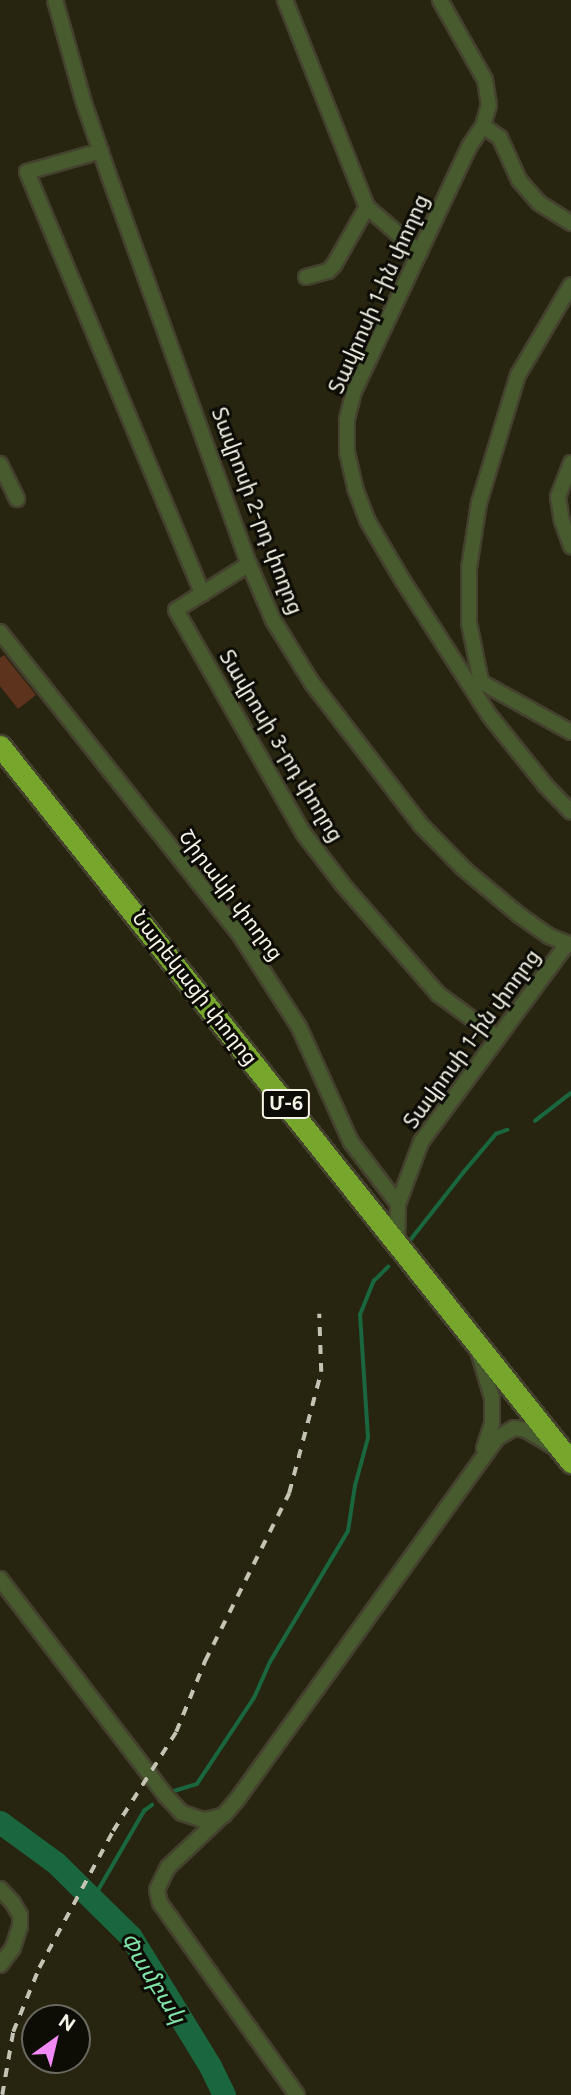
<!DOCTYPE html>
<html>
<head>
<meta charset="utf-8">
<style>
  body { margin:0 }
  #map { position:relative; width:571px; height:2095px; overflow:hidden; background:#272410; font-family:Figtree,"Noto Sans Armenian",sans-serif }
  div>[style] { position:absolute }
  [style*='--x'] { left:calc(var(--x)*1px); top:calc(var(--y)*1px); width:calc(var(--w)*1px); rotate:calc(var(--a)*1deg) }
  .green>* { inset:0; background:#5d331d }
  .stream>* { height:3.5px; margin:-1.75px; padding:0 1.75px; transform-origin:1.75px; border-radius:1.75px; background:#1a663f }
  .river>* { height:23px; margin:-11.5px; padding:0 11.5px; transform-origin:11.5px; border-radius:11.5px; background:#1a663f }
  .roads { filter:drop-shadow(2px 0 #44412e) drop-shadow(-2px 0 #44412e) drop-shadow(0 2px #44412e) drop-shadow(0 -2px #44412e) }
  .minor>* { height:14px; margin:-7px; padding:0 7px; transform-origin:7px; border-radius:7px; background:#475b2f }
  .highway>* { height:21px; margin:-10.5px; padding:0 10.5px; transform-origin:10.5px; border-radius:10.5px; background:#76a72c }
  .rail>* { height:3.5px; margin-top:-1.75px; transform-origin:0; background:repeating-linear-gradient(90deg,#c4c3b4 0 9px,transparent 0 18px) }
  span { translate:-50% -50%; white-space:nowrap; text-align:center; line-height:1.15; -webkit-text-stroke:6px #0e0d05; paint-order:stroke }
  .shield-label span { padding:2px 5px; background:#0e0d05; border:2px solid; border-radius:5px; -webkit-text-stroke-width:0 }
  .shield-label { font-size:19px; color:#f5f4e7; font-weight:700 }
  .street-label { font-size:21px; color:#f5f4e7 }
  .water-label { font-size:23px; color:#80e4a8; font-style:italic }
  .north { position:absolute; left:21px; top:2004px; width:70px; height:70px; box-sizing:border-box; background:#0e0d05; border:2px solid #6a695f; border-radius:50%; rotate:34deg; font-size:19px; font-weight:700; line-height:28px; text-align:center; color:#f5f4e7 }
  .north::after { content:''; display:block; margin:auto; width:24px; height:32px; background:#f18af4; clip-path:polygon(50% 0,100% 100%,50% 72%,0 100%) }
</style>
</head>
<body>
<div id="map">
  <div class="green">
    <i style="clip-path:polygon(4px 655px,36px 695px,18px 709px,0 686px,0 658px)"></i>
  </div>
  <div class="stream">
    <i style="--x:535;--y:1121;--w:46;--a:-37.9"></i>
    <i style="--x:408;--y:1243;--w:89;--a:-51.8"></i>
    <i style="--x:463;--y:1173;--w:51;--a:-49.8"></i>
    <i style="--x:496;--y:1134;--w:12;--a:-20"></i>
    <i style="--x:174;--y:1791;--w:24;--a:-17"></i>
    <i style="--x:197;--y:1784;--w:103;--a:-56.5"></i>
    <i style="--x:254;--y:1698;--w:39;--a:-66"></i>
    <i style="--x:270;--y:1662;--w:152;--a:-59.2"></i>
    <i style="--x:348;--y:1531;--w:46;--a:-81.2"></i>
    <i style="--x:355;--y:1486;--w:50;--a:-74.8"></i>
    <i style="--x:368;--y:1438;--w:123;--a:-93.7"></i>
    <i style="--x:360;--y:1315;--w:37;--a:-68"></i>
    <i style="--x:374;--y:1281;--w:20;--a:-45"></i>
    <i style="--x:93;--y:1899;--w:102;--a:-59.9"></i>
    <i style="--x:144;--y:1811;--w:10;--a:-37"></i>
  </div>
  <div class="river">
    <i style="--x:0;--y:1822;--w:69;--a:36.2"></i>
    <i style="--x:56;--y:1863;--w:105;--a:44.6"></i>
    <i style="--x:131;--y:1937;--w:151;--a:58.5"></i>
    <i style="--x:210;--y:2066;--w:32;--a:64"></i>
  </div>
  <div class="roads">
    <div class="minor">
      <i style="--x:55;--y:0;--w:107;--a:74.3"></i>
      <i style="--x:84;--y:103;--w:77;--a:71.1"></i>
      <i style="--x:109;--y:176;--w:412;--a:70.2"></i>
      <i style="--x:249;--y:564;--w:61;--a:66.8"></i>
      <i style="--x:273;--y:620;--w:74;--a:58.2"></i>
      <i style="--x:312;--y:683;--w:178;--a:52.5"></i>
      <i style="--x:420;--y:824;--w:63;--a:45.6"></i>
      <i style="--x:464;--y:869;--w:72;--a:39.9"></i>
      <i style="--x:519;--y:915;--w:37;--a:35"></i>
      <i style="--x:549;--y:936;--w:24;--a:22"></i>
      <i style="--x:285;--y:0;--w:223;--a:68.4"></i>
      <i style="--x:367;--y:207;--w:70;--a:41"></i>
      <i style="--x:440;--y:0;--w:92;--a:60.6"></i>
      <i style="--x:485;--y:80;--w:25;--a:81"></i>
      <i style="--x:489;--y:105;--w:22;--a:106"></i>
      <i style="--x:483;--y:126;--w:25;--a:124"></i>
      <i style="--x:469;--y:147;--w:270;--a:115.2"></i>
      <i style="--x:354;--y:391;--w:30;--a:104"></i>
      <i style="--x:347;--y:420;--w:32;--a:90"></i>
      <i style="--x:347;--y:452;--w:37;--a:77"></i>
      <i style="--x:355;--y:488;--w:34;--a:69"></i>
      <i style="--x:367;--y:520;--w:71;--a:59.5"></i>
      <i style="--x:403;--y:581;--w:159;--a:57.3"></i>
      <i style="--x:489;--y:715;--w:90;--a:51.3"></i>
      <i style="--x:545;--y:785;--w:37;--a:46"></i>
      <i style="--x:483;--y:126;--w:21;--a:35"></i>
      <i style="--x:500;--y:138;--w:46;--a:65.7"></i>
      <i style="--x:519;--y:180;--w:30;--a:49"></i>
      <i style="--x:539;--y:203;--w:38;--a:32"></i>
      <i style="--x:101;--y:151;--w:77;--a:164.2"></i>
      <i style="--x:27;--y:172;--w:457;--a:67.4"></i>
      <i style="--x:306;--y:277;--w:23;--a:-15"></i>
      <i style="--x:328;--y:271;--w:8;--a:-45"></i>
      <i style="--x:334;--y:265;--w:67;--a:-60.4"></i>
      <i style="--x:571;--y:463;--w:36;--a:111"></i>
      <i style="--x:558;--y:497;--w:24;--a:81"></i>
      <i style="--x:562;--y:521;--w:27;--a:70"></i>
      <i style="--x:0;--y:464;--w:39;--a:64"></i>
      <i style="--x:249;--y:564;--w:86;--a:147.8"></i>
      <i style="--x:176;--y:610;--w:258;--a:60.3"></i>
      <i style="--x:304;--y:834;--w:64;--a:52.6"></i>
      <i style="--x:343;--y:885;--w:145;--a:48.9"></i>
      <i style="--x:438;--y:994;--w:73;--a:36.1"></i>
      <i style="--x:0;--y:632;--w:383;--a:51.6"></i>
      <i style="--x:238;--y:932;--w:113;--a:57.3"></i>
      <i style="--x:299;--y:1027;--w:126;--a:65.7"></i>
      <i style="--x:351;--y:1142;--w:78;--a:52.8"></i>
      <i style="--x:398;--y:1204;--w:41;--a:91.4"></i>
      <i style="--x:481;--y:682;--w:60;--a:-101.5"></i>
      <i style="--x:469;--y:623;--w:55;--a:-90"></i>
      <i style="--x:469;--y:568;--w:66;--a:-81.3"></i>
      <i style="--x:479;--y:503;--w:134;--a:-73.1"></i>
      <i style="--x:518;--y:375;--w:104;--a:-59.5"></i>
      <i style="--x:475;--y:684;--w:6;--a:-18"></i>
      <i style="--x:481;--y:682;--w:103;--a:29.1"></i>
      <i style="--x:398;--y:1204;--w:66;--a:-69.6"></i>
      <i style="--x:421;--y:1142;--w:245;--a:-53.6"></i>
      <i style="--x:479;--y:1354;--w:46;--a:73.5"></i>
      <i style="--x:492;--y:1398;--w:26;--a:90"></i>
      <i style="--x:492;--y:1424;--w:26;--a:108"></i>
      <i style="--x:0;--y:1579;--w:272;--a:52.6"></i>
      <i style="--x:165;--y:1795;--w:25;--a:47"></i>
      <i style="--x:182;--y:1813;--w:22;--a:18"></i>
      <i style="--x:203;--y:1820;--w:11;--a:-10"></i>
      <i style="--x:214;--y:1818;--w:10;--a:-17"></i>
      <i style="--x:224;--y:1815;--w:23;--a:-50"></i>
      <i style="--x:239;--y:1797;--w:442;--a:-54.3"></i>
      <i style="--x:497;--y:1438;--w:20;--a:-30"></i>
      <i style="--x:514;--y:1428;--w:12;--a:9"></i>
      <i style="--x:526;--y:1430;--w:31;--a:31"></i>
      <i style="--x:222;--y:1816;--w:74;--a:136.6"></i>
      <i style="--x:168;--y:1867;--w:25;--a:116"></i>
      <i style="--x:157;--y:1890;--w:13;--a:77"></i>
      <i style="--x:160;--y:1903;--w:236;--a:54.5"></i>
      <i style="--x:0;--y:1889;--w:19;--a:47"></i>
      <i style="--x:13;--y:1903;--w:14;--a:60"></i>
      <i style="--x:20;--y:1915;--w:11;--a:90"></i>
      <i style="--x:20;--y:1926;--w:23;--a:108"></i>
      <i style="--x:13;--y:1948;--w:21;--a:127"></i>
    </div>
    <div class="highway">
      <i style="--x:0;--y:746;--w:916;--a:51.43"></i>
    </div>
  </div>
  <div class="rail">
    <i style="--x:2;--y:2095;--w:64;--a:-80.1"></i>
    <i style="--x:13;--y:2032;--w:69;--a:-67.9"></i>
    <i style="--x:39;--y:1968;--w:156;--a:-61.6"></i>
    <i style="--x:113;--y:1831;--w:117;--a:-57.5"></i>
    <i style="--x:176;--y:1732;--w:77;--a:-67.8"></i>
    <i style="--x:205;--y:1661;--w:188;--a:-63.4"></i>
    <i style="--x:289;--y:1493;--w:125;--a:-75.2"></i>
    <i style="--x:321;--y:1372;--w:58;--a:-92"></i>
  </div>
  <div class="shield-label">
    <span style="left:286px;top:1104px">Մ-6</span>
  </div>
  <div class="street-label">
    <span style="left:379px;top:294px;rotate:-66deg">Տավրոսի 1-ին փողոց</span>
    <span style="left:257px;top:511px;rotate:69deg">Տավրոսի 2-րդ փողոց</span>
    <span style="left:281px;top:746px;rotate:59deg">Տավրոսի 3-րդ փողոց</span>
    <span style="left:231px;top:895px;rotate:53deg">Շիրակի փողոց</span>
    <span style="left:195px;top:988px;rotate:52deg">Նարեկացի փողոց</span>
    <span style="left:472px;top:1039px;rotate:-54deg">Տավրոսի 1-ին փողոց</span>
  </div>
  <div class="water-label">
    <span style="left:153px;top:1978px;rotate:58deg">Փամբակ</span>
  </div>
  <div class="north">N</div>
</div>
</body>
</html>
